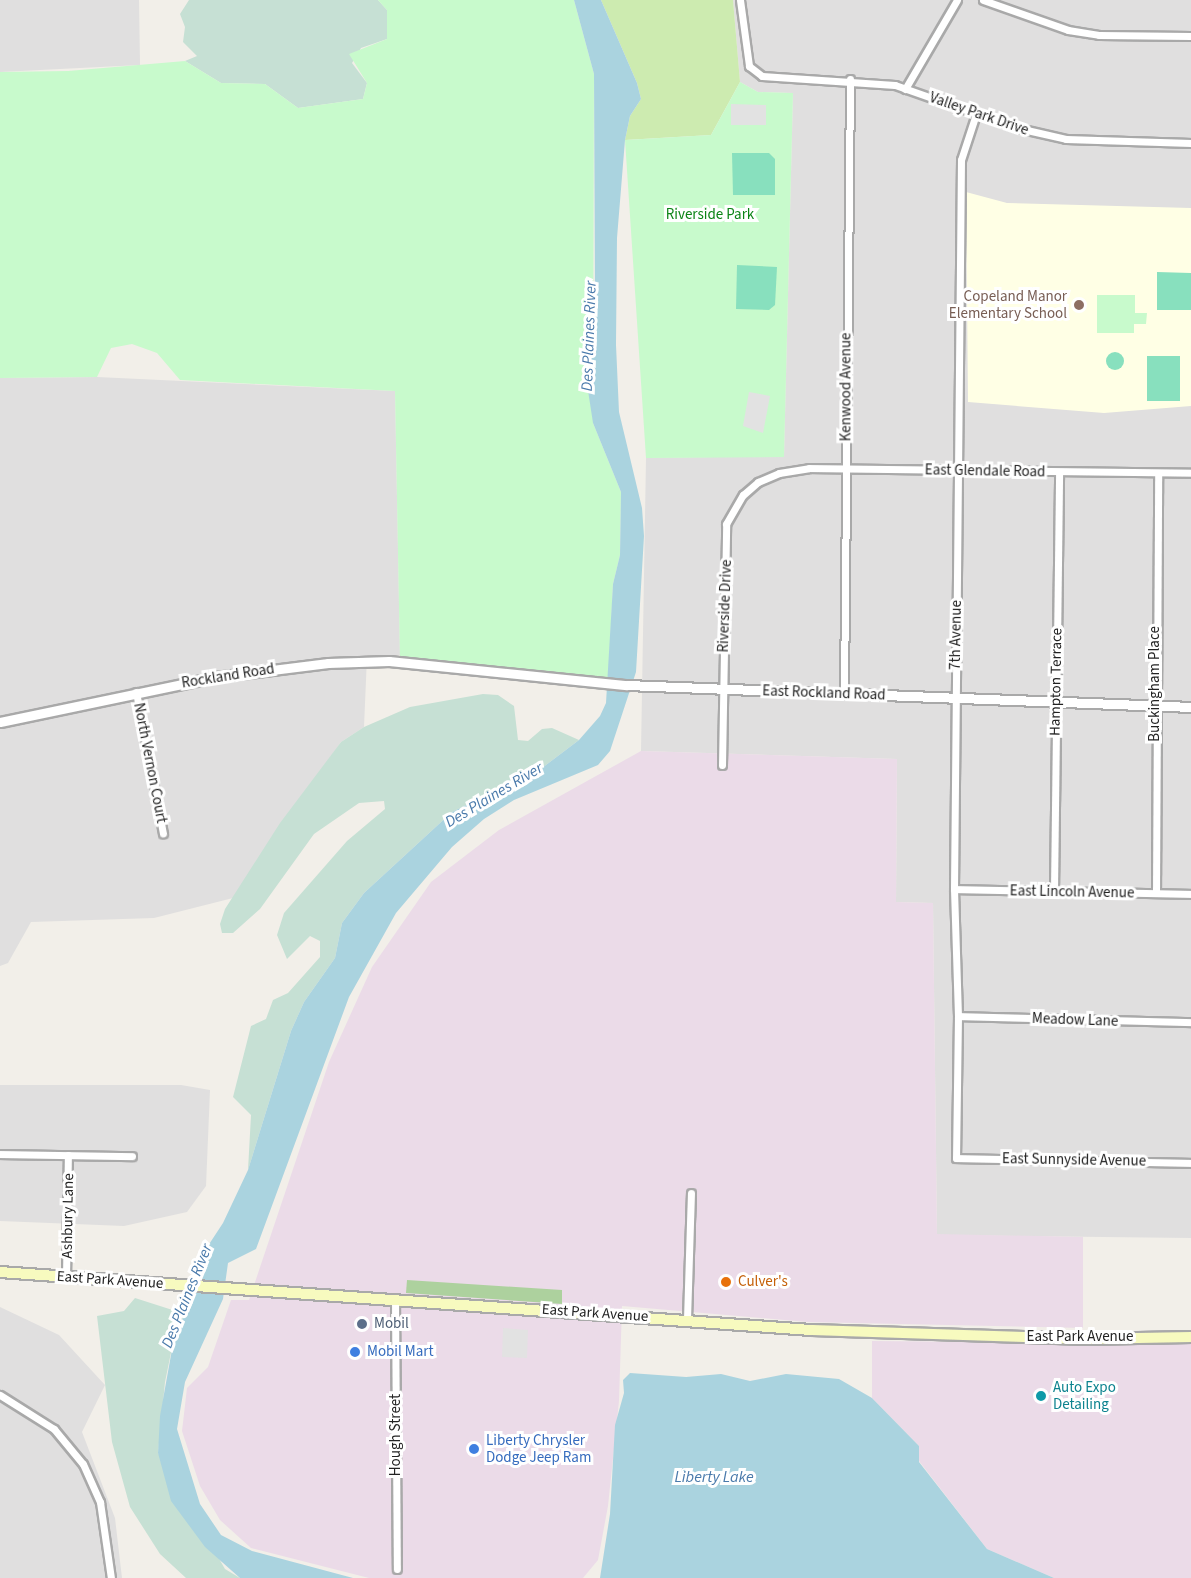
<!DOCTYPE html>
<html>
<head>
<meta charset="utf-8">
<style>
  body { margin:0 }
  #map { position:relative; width:1191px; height:1578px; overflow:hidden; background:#f2efe9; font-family:"Source Sans 3",sans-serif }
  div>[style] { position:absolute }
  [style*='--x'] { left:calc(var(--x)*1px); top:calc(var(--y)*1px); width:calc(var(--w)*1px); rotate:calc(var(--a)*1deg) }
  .residential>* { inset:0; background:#e0dfdf }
  .industrial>* { inset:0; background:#ebdbe8 }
  .education>* { inset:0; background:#ffffe5 }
  .grass>* { inset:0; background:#cdebb0 }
  .forest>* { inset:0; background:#add19e }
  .wetland>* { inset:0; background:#c6e0d4 }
  .park>* { inset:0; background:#c8facc }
  .pitch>* { inset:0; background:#88e0be }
  .round { border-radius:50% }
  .parking>* { inset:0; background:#e2e2e2 }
  .water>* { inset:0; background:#aad3df }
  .roads { filter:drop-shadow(2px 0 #a9a9a9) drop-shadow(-2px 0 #a9a9a9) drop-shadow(0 2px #a9a9a9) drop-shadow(0 -2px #a9a9a9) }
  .minor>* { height:7px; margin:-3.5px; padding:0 3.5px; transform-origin:3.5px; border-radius:3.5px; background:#fff }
  .tertiary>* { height:9px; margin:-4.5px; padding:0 4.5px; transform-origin:4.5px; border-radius:4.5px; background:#fff }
  .secondary>* { height:10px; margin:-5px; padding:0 5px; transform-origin:5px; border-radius:5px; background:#f7fabf }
  .dots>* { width:16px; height:16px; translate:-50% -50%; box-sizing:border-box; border:3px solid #fff; border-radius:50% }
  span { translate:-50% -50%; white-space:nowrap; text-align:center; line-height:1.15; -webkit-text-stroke:6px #fff; paint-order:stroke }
  .street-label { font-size:15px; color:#222 }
  .park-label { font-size:15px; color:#0c8416 }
  .education-label { font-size:15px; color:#785e54 }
  .right { translate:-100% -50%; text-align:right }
  .food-label { font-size:15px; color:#c56008 }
  .left { translate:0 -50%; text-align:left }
  .service-label { font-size:15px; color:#4e5e75 }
  .shop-label { font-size:15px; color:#366cbe }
  .culture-label { font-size:15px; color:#0d838f }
  .water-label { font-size:16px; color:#4a7aab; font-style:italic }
</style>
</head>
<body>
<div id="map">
  <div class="residential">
    <i style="clip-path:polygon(0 0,139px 0,140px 65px,0 72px)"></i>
    <i style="clip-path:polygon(733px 0,1191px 0,1191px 1238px,937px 1235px,933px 903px,896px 902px,897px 759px,641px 751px,646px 458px,784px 456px,793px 93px,758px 92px,740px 82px)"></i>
    <i style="clip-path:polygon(97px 377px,395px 391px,400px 655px,367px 657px,364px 727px,341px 742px,233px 898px,154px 918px,31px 922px,8px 963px,0 966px,0 378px)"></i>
    <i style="clip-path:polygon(0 1085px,181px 1085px,210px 1090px,206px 1186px,187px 1212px,124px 1226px,0 1221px)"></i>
    <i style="clip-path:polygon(0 1307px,59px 1335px,105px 1385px,82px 1432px,115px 1518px,122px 1578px,0 1578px)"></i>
  </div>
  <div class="industrial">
    <i style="clip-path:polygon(641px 751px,897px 759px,896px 902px,933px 903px,937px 1234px,1083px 1237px,1083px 1328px,807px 1322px,622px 1306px,619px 1401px,608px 1506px,598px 1560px,583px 1578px,369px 1578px,251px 1548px,220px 1520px,200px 1486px,182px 1431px,187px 1388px,208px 1367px,231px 1300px,249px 1300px,329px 1062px,372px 967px,431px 882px,499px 830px)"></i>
    <i style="clip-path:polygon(872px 1341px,1191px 1344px,1191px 1578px,1054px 1578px,987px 1549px,919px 1461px,919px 1446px,872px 1398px)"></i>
  </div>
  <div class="education">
    <i style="clip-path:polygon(966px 192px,1007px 203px,1191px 208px,1191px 406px,1104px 413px,968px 402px)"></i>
  </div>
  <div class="grass">
    <i style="clip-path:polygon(601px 0,733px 0,740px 82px,711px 135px,625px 140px,630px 116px,641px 99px,637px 83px)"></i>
  </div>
  <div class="forest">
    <i style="clip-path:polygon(407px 1280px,562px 1290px,562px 1304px,406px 1293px)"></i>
  </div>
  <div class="wetland">
    <i style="clip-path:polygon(189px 0,378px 0,387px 10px,387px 39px,361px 48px,352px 63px,367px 83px,363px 99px,298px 108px,265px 84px,221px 83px,185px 61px,197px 56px,183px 42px,185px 27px,180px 14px)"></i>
    <i style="clip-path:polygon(483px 694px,498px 695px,514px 706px,518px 740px,528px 741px,542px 729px,552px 728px,579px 740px,542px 768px,452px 812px,364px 893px,342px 923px,335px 958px,304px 1002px,291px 1031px,248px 1170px,251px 1115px,233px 1097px,251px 1026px,266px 1019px,273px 1000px,288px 993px,320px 957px,320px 941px,310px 936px,287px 959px,277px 935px,284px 913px,347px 841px,385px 809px,384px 801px,359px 803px,314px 834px,260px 909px,233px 933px,222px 933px,220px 924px,225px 909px,280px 823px,341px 742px,364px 727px,410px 707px)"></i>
    <i style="clip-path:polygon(135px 1298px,185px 1314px,175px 1333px,165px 1382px,158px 1453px,225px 1569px,240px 1578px,186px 1578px,160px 1554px,130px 1507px,112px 1442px,97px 1316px,124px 1311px)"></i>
  </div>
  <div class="park">
    <i style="clip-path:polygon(378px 0,574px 0,594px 74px,593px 423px,621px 492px,620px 555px,613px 584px,608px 684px,400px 662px,395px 391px,180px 380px,157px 353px,132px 344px,111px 348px,97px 377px,0 378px,0 72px,68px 71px,185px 61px,221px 83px,265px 84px,298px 108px,363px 99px,367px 83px,349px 54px,387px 39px,387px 10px)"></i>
    <i style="clip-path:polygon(740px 82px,758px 92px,793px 93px,784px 457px,646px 458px,625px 140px,711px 135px)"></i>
    <i style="clip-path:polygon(1097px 295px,1135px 295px,1135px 313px,1147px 313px,1146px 324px,1134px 324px,1134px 333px,1097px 333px)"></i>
  </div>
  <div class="pitch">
    <i style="clip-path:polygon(732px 153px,769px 153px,775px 159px,775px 195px,733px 195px)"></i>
    <i style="clip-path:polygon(737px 265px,777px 267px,775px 305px,769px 310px,736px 309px)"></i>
    <i style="clip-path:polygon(1157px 272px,1191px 273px,1191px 310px,1157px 310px)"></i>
    <i class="round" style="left:1106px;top:352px;width:18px;height:18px"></i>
    <i style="clip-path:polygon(1147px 356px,1180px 356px,1180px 401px,1147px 401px)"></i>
  </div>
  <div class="parking">
    <i style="clip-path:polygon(731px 104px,766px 105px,766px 125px,731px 125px)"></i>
    <i style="clip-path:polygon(749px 392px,770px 396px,763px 433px,743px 426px)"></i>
    <i style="clip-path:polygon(503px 1328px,528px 1330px,527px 1358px,502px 1357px)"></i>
  </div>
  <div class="water">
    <i style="clip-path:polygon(574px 0,601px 0,637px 83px,641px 99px,630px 116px,625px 140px,617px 238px,616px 345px,619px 412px,642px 508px,644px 536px,636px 672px,610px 751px,598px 765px,514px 800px,484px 819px,452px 847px,396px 913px,349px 997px,256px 1249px,228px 1263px,223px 1299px,185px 1382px,177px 1429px,200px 1504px,221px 1535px,252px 1551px,353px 1578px,240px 1578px,205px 1547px,171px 1501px,158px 1453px,160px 1416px,175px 1333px,193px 1300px,200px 1258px,223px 1223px,248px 1170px,291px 1031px,304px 1002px,335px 958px,342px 923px,364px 893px,452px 812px,542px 768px,579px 740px,600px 716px,606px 703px,613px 584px,620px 555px,621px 492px,593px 423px,587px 384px,595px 298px,594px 74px)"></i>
    <i style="clip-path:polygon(630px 1373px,686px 1377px,721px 1374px,750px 1381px,786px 1374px,839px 1379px,872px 1398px,919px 1446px,919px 1462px,987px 1549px,1054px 1578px,600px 1578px,610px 1514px,615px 1425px,624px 1393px,623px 1380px)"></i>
  </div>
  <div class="roads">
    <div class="minor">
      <i style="--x:740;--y:0;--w:67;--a:82.2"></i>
      <i style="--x:749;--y:66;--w:16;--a:38"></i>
      <i style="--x:762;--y:76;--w:133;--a:3.9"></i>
      <i style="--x:895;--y:85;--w:130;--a:19.3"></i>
      <i style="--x:1018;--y:128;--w:49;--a:12.9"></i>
      <i style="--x:1066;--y:139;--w:125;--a:1.8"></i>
      <i style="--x:983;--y:0;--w:90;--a:19.4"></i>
      <i style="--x:1068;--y:30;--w:31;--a:9"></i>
      <i style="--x:1099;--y:35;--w:92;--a:0.6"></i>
      <i style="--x:905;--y:89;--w:103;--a:-59.7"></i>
      <i style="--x:976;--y:114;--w:48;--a:108.1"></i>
      <i style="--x:961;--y:160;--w:729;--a:90.55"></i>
      <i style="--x:954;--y:889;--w:127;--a:88.2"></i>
      <i style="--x:958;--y:1016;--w:142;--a:90.8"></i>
      <i style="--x:956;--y:1158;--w:235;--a:1.2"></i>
      <i style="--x:136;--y:692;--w:144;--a:79.2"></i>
      <i style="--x:844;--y:694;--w:615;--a:-89.44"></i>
      <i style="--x:722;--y:765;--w:241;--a:-89"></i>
      <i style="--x:726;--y:524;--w:34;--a:-60"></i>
      <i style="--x:743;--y:495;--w:20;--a:-41"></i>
      <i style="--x:758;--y:482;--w:23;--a:-23"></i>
      <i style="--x:779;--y:473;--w:30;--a:-9"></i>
      <i style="--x:809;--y:468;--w:382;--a:0.7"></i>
      <i style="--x:954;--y:889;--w:237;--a:1.2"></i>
      <i style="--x:1054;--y:891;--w:418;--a:-89.3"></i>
      <i style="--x:1156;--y:893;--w:419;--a:-89.7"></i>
      <i style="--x:958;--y:1016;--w:233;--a:1.5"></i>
      <i style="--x:0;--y:1154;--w:132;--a:0.9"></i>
      <i style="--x:66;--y:1277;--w:122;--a:-89.1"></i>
      <i style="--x:395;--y:1300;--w:269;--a:89.6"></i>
      <i style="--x:687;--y:1319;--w:126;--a:-88.2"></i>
      <i style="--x:0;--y:1395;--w:64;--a:32.2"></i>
      <i style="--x:54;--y:1429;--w:45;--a:50.4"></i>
      <i style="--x:83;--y:1464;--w:42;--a:65.9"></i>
      <i style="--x:100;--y:1502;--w:77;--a:81.8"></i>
    </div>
    <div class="tertiary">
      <i style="--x:0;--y:722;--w:221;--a:-11.8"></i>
      <i style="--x:216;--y:677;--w:113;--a:-7.1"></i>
      <i style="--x:328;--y:663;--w:61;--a:-1.9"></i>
      <i style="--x:389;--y:661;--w:239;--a:5.8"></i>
      <i style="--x:627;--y:685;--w:564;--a:2.23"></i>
    </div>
    <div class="secondary">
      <i style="--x:0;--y:1272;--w:814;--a:4.09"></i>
      <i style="--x:812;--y:1330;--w:273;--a:1.9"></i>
      <i style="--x:1085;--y:1339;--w:106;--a:-1.1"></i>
    </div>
  </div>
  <div class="dots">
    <i style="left:1079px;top:305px;background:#8d6e63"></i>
    <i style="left:726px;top:1282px;background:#e8710a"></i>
    <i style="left:362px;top:1324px;background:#5c6f8a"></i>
    <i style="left:355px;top:1352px;background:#3f7fe0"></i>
    <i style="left:1041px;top:1396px;background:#0f9aa8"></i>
    <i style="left:474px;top:1449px;background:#3f7fe0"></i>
  </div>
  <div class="street-label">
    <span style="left:979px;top:114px;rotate:19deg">Valley Park Drive</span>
    <span style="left:846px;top:387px;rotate:-90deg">Kenwood Avenue</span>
    <span style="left:985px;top:471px;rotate:1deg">East Glendale Road</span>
    <span style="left:725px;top:606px;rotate:-88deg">Riverside Drive</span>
    <span style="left:956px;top:635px;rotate:-89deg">7th Avenue</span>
    <span style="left:228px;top:676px;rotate:-9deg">Rockland Road</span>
    <span style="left:1056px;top:682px;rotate:-89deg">Hampton Terrace</span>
    <span style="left:1155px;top:684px;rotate:-90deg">Buckingham Place</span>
    <span style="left:824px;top:693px;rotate:2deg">East Rockland Road</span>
    <span style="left:150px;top:763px;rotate:79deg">North Vernon Court</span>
    <span style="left:1072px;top:892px;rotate:1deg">East Lincoln Avenue</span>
    <span style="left:1075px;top:1020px;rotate:2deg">Meadow Lane</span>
    <span style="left:1074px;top:1160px;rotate:1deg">East Sunnyside Avenue</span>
    <span style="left:68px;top:1216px;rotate:-89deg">Ashbury Lane</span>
    <span style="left:110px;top:1280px;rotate:4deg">East Park Avenue</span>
    <span style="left:595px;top:1313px;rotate:4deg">East Park Avenue</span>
    <span style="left:1080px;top:1337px">East Park Avenue</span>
    <span style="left:396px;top:1435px;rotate:-90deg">Hough Street</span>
  </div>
  <div class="park-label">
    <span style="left:710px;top:215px">Riverside Park</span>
  </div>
  <div class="education-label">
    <span class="right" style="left:1067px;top:305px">Copeland Manor<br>Elementary School</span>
  </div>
  <div class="food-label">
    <span class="left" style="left:738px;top:1282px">Culver's</span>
  </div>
  <div class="service-label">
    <span class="left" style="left:374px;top:1324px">Mobil</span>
  </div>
  <div class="shop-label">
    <span class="left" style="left:367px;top:1352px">Mobil Mart</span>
    <span class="left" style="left:486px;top:1449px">Liberty Chrysler<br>Dodge Jeep Ram</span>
  </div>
  <div class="culture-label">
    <span class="left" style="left:1053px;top:1396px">Auto Expo<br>Detailing</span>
  </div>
  <div class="water-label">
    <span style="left:589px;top:336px;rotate:-88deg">Des Plaines River</span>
    <span style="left:494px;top:795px;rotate:-31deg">Des Plaines River</span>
    <span style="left:187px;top:1296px;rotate:-68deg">Des Plaines River</span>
    <span style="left:714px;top:1477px">Liberty Lake</span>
  </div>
</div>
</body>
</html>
